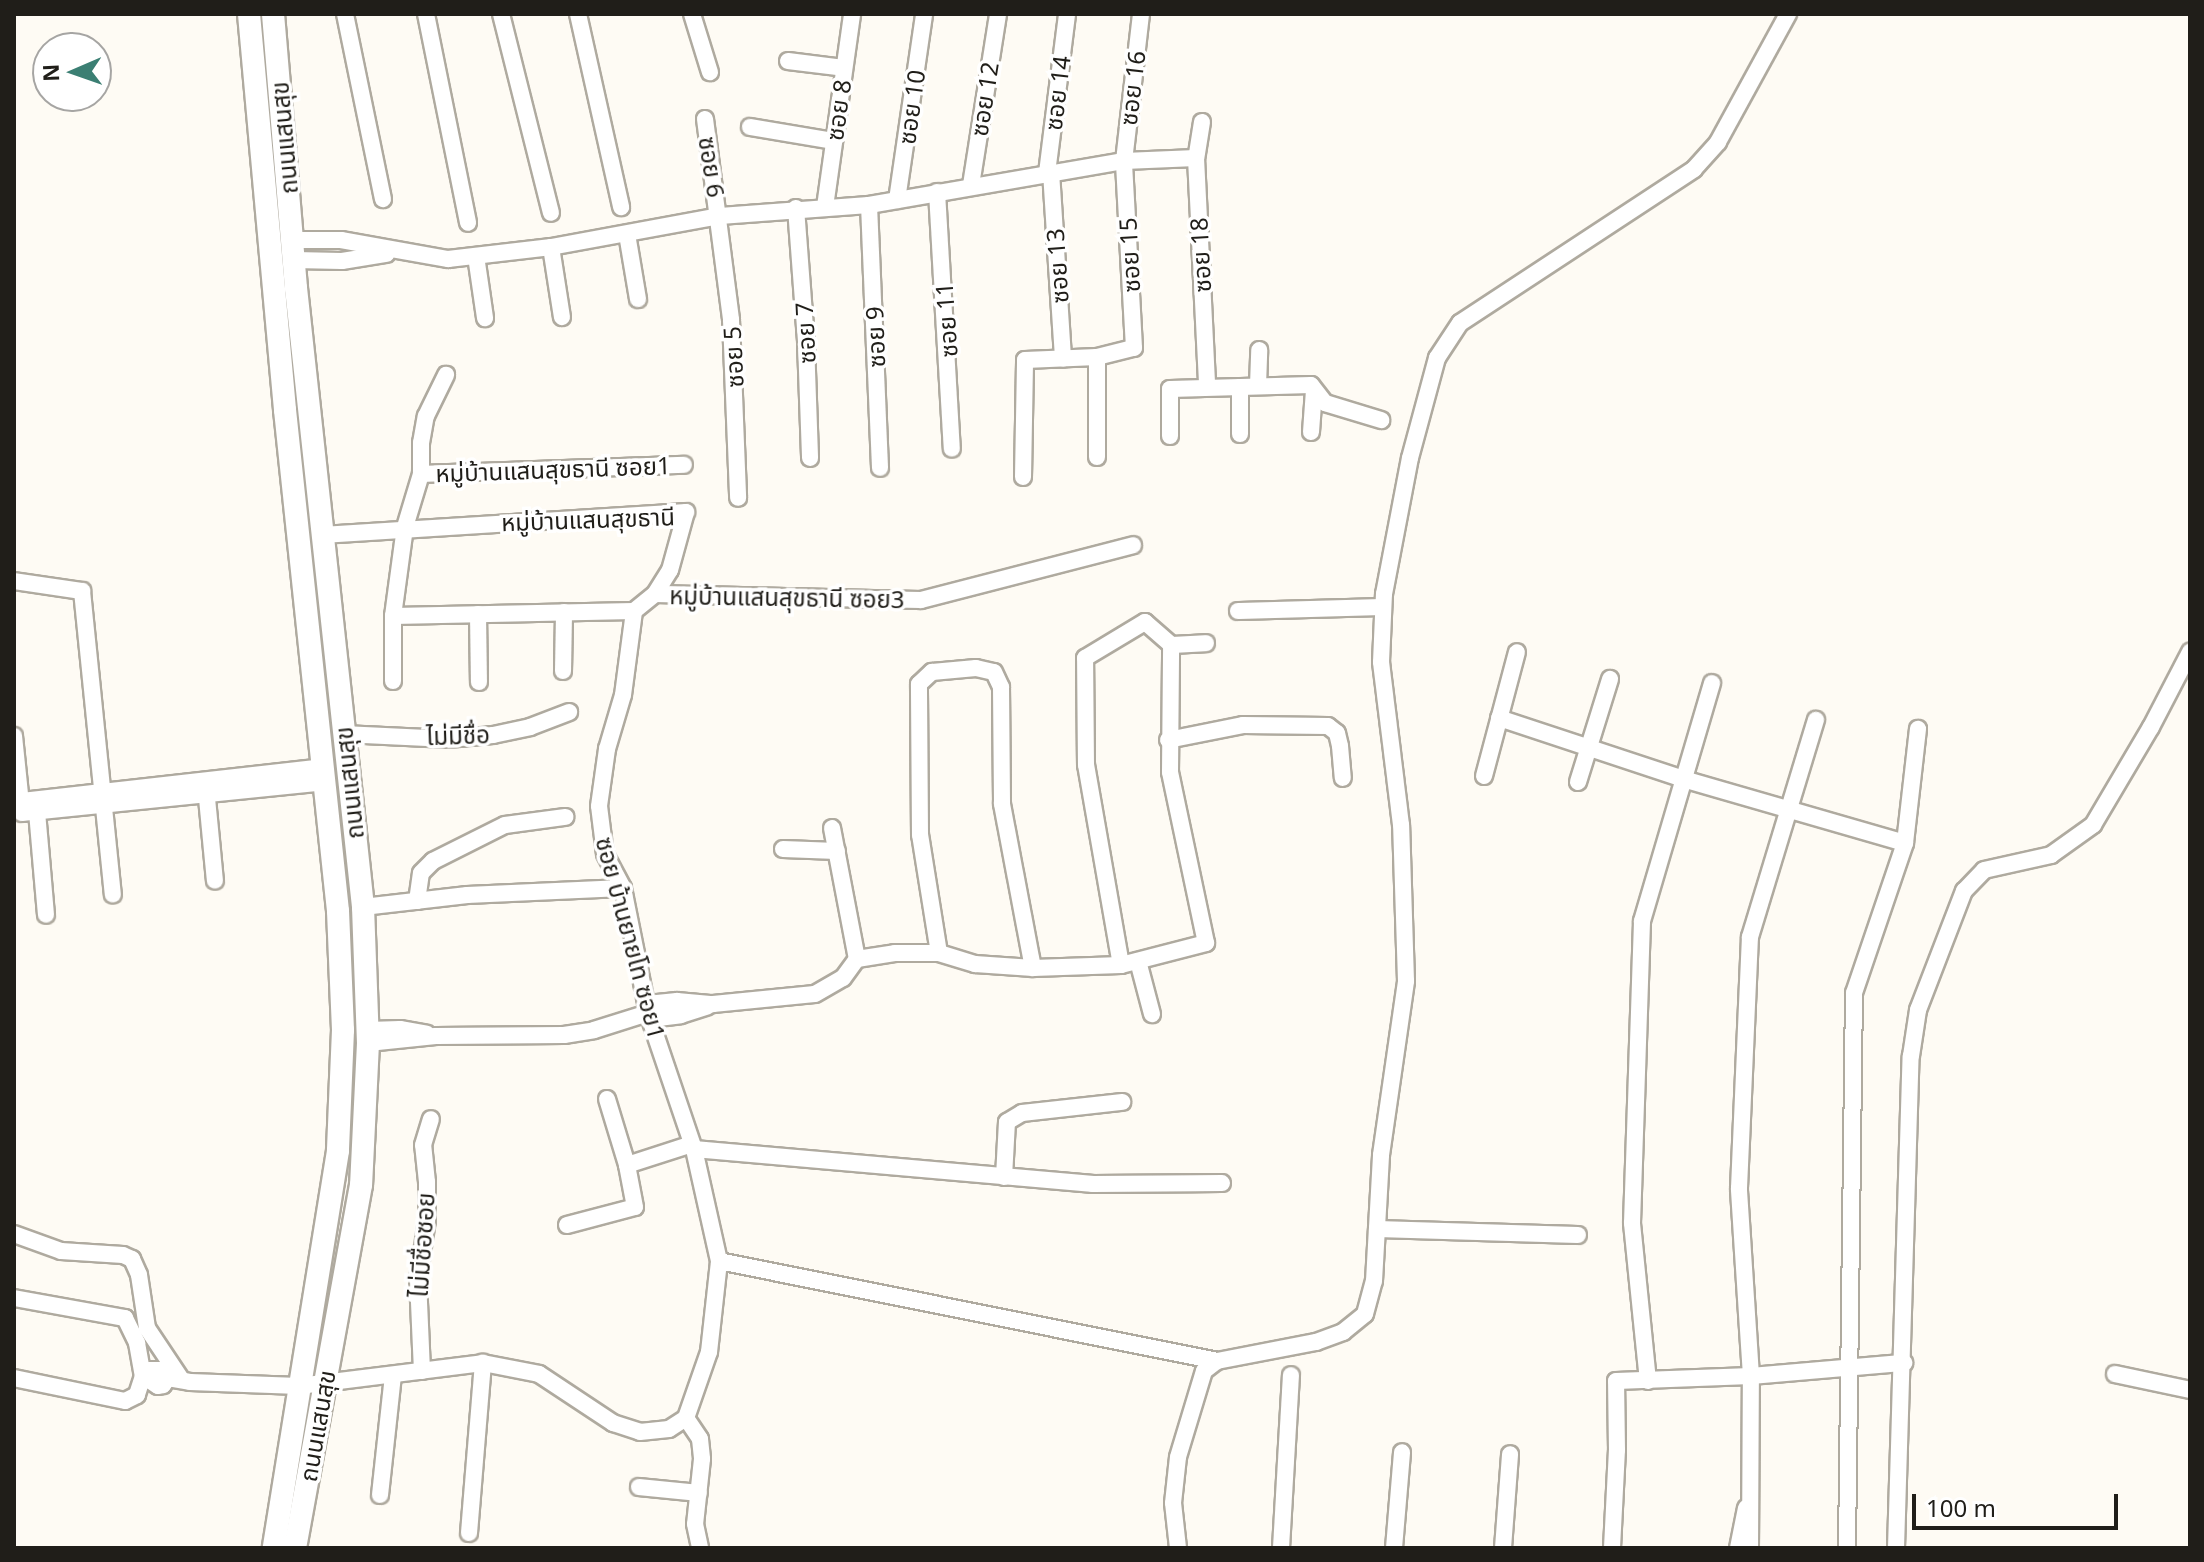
<!DOCTYPE html>
<html>
<head>
<meta charset="utf-8">
<style>
  body { margin:0 }
  #map { position:relative; width:2204px; height:1562px; overflow:hidden; background:#fefbf4; font-family:"Noto Sans","Noto Sans Thai",sans-serif }
  div>[style] { position:absolute }
  [style*='--x'] { left:calc(var(--x)*1px); top:calc(var(--y)*1px); width:calc(var(--w)*1px); rotate:calc(var(--a)*1deg) }
  .roads { filter:drop-shadow(2px 0 #afaa9f) drop-shadow(-2px 0 #afaa9f) drop-shadow(0 2px #afaa9f) drop-shadow(0 -2px #afaa9f) }
  .street>* { height:16px; margin:-8px; padding:0 8px; transform-origin:8px; border-radius:8px; background:#fff }
  .secondary>* { height:22px; margin:-11px; padding:0 11px; transform-origin:11px; border-radius:11px; background:#fff }
  span { translate:-50% -50%; white-space:nowrap; text-align:center; line-height:1.15; -webkit-text-stroke:7px #fff; paint-order:stroke }
  .street-label { font-size:24px; color:#201e19 }
  .frame { position:absolute; inset:0; border:16px solid #201e19; pointer-events:none }
  .north { position:absolute; left:32px; top:32px; width:80px; height:80px; box-sizing:border-box; background:#fff; border:2px solid #a6a5a3; border-radius:50%; rotate:268deg; font-size:22px; font-weight:700; line-height:32px; text-align:center; color:#201e19 }
  .north::after { content:''; display:block; margin:auto; width:28px; height:36px; background:#3b7f73; clip-path:polygon(50% 0,100% 100%,50% 72%,0 100%) }
  .scale { position:absolute; left:1912px; top:1494px; width:206px; height:36px; box-sizing:border-box; border:4px solid #201e19; border-top:0; padding-left:10px; font-size:24px; line-height:28px; white-space:nowrap; color:#201e19; -webkit-text-stroke:6px #fff; paint-order:stroke }
</style>
</head>
<body>
<div id="map">
  <div class="roads">
    <div class="street">
      <i style="--x:345;--y:14;--w:189;--a:78.4"></i>
      <i style="--x:426;--y:14;--w:213;--a:78.6"></i>
      <i style="--x:501;--y:14;--w:205;--a:75.9"></i>
      <i style="--x:578;--y:14;--w:198;--a:77.4"></i>
      <i style="--x:692;--y:14;--w:61;--a:72.8"></i>
      <i style="--x:788;--y:61;--w:56;--a:7.1"></i>
      <i style="--x:705;--y:119;--w:203;--a:82.6"></i>
      <i style="--x:731;--y:320;--w:178;--a:87.7"></i>
      <i style="--x:1202;--y:122;--w:36;--a:99"></i>
      <i style="--x:1196;--y:158;--w:229;--a:87.2"></i>
      <i style="--x:750;--y:127;--w:85;--a:9.5"></i>
      <i style="--x:1051;--y:172;--w:187;--a:86.3"></i>
      <i style="--x:1047;--y:173;--w:160;--a:-82.8"></i>
      <i style="--x:971;--y:185;--w:173;--a:-81"></i>
      <i style="--x:937;--y:192;--w:257;--a:86.7"></i>
      <i style="--x:897;--y:200;--w:188;--a:-81.7"></i>
      <i style="--x:869;--y:205;--w:263;--a:87.6"></i>
      <i style="--x:825;--y:207;--w:195;--a:-82"></i>
      <i style="--x:796;--y:208;--w:134;--a:85.7"></i>
      <i style="--x:806;--y:342;--w:116;--a:88"></i>
      <i style="--x:627;--y:234;--w:66;--a:80.4"></i>
      <i style="--x:292;--y:240;--w:49;--a:0"></i>
      <i style="--x:341;--y:240;--w:109;--a:10.1"></i>
      <i style="--x:448;--y:259;--w:104;--a:-6.6"></i>
      <i style="--x:551;--y:247;--w:172;--a:-10.4"></i>
      <i style="--x:720;--y:216;--w:149;--a:-4.2"></i>
      <i style="--x:869;--y:205;--w:259;--a:-9.8"></i>
      <i style="--x:1124;--y:161;--w:72;--a:-2.4"></i>
      <i style="--x:551;--y:247;--w:71;--a:81.1"></i>
      <i style="--x:476;--y:256;--w:63;--a:81.7"></i>
      <i style="--x:294;--y:260;--w:48;--a:1.2"></i>
      <i style="--x:342;--y:261;--w:45;--a:-9"></i>
      <i style="--x:1258;--y:386;--w:36;--a:-88"></i>
      <i style="--x:1311;--y:432;--w:42;--a:-85.9"></i>
      <i style="--x:1240;--y:434;--w:47;--a:-90"></i>
      <i style="--x:1170;--y:436;--w:47;--a:-90"></i>
      <i style="--x:1170;--y:389;--w:141;--a:-1.6"></i>
      <i style="--x:1311;--y:385;--w:23;--a:52"></i>
      <i style="--x:1325;--y:403;--w:59;--a:16.9"></i>
      <i style="--x:1097;--y:457;--w:100;--a:-90"></i>
      <i style="--x:421;--y:474;--w:263;--a:-2"></i>
      <i style="--x:1023;--y:477;--w:117;--a:-89"></i>
      <i style="--x:1025;--y:360;--w:72;--a:-2.4"></i>
      <i style="--x:1097;--y:357;--w:38;--a:-14"></i>
      <i style="--x:1134;--y:348;--w:187;--a:-93.1"></i>
      <i style="--x:1124;--y:161;--w:148;--a:-83.4"></i>
      <i style="--x:322;--y:535;--w:365;--a:-3.6"></i>
      <i style="--x:686;--y:512;--w:60;--a:105.4"></i>
      <i style="--x:670;--y:570;--w:28;--a:122"></i>
      <i style="--x:14;--y:581;--w:69;--a:8.4"></i>
      <i style="--x:82;--y:591;--w:305;--a:84.2"></i>
      <i style="--x:1238;--y:611;--w:145;--a:-1.6"></i>
      <i style="--x:478;--y:614;--w:68;--a:89.2"></i>
      <i style="--x:393;--y:616;--w:241;--a:-1.2"></i>
      <i style="--x:634;--y:611;--w:27;--a:-39"></i>
      <i style="--x:655;--y:594;--w:266;--a:1.3"></i>
      <i style="--x:921;--y:600;--w:219;--a:-14.5"></i>
      <i style="--x:563;--y:671;--w:59;--a:-89"></i>
      <i style="--x:393;--y:681;--w:65;--a:-90"></i>
      <i style="--x:393;--y:616;--w:90;--a:-82.3"></i>
      <i style="--x:405;--y:527;--w:55;--a:-73.2"></i>
      <i style="--x:421;--y:474;--w:31;--a:-90"></i>
      <i style="--x:421;--y:443;--w:27;--a:-80"></i>
      <i style="--x:426;--y:416;--w:46;--a:-64"></i>
      <i style="--x:1499;--y:718;--w:194;--a:18.3"></i>
      <i style="--x:1683;--y:779;--w:231;--a:16.1"></i>
      <i style="--x:343;--y:734;--w:105;--a:2.7"></i>
      <i style="--x:448;--y:739;--w:45;--a:-5.1"></i>
      <i style="--x:493;--y:735;--w:38;--a:-12"></i>
      <i style="--x:530;--y:727;--w:42;--a:-21"></i>
      <i style="--x:14;--y:736;--w:77;--a:84.1"></i>
      <i style="--x:22;--y:813;--w:305;--a:-5.8"></i>
      <i style="--x:1168;--y:740;--w:76;--a:-11.3"></i>
      <i style="--x:1243;--y:725;--w:85;--a:0.7"></i>
      <i style="--x:1328;--y:726;--w:11;--a:38"></i>
      <i style="--x:1337;--y:733;--w:13;--a:77"></i>
      <i style="--x:1340;--y:746;--w:32;--a:85"></i>
      <i style="--x:1484;--y:776;--w:128;--a:-75.1"></i>
      <i style="--x:1578;--y:782;--w:108;--a:-72.7"></i>
      <i style="--x:206;--y:788;--w:93;--a:84.5"></i>
      <i style="--x:21;--y:801;--w:304;--a:-6.4"></i>
      <i style="--x:37;--y:812;--w:103;--a:85"></i>
      <i style="--x:832;--y:828;--w:133;--a:79.2"></i>
      <i style="--x:783;--y:849;--w:54;--a:2.1"></i>
      <i style="--x:417;--y:901;--w:28;--a:-82"></i>
      <i style="--x:421;--y:873;--w:17;--a:-45"></i>
      <i style="--x:433;--y:861;--w:80;--a:-26.6"></i>
      <i style="--x:505;--y:825;--w:61;--a:-7.6"></i>
      <i style="--x:363;--y:907;--w:105;--a:-6.6"></i>
      <i style="--x:467;--y:895;--w:156;--a:-2.6"></i>
      <i style="--x:939;--y:953;--w:120;--a:-99.1"></i>
      <i style="--x:920;--y:835;--w:151;--a:-90.4"></i>
      <i style="--x:919;--y:684;--w:18;--a:-43"></i>
      <i style="--x:932;--y:672;--w:44;--a:-5.2"></i>
      <i style="--x:976;--y:668;--w:18;--a:13"></i>
      <i style="--x:994;--y:672;--w:17;--a:65"></i>
      <i style="--x:1001;--y:687;--w:117;--a:89.5"></i>
      <i style="--x:1002;--y:804;--w:167;--a:79.3"></i>
      <i style="--x:1138;--y:961;--w:55;--a:75.2"></i>
      <i style="--x:1121;--y:965;--w:203;--a:-99.9"></i>
      <i style="--x:1086;--y:765;--w:107;--a:-90.5"></i>
      <i style="--x:1085;--y:658;--w:70;--a:-31"></i>
      <i style="--x:1145;--y:622;--w:35;--a:41"></i>
      <i style="--x:1171;--y:645;--w:35;--a:-3"></i>
      <i style="--x:647;--y:1004;--w:30;--a:-6"></i>
      <i style="--x:677;--y:1001;--w:36;--a:5"></i>
      <i style="--x:713;--y:1004;--w:102;--a:-5.6"></i>
      <i style="--x:815;--y:994;--w:32;--a:-30"></i>
      <i style="--x:843;--y:978;--w:24;--a:-54"></i>
      <i style="--x:857;--y:959;--w:38;--a:-9"></i>
      <i style="--x:895;--y:953;--w:44;--a:0"></i>
      <i style="--x:939;--y:953;--w:38;--a:17"></i>
      <i style="--x:975;--y:964;--w:58;--a:3.9"></i>
      <i style="--x:1033;--y:968;--w:88;--a:-2"></i>
      <i style="--x:1121;--y:965;--w:88;--a:-14.5"></i>
      <i style="--x:1206;--y:943;--w:175;--a:-101.9"></i>
      <i style="--x:1170;--y:772;--w:127;--a:-89.5"></i>
      <i style="--x:650;--y:1019;--w:31;--a:-7"></i>
      <i style="--x:681;--y:1015;--w:28;--a:-18"></i>
      <i style="--x:368;--y:1030;--w:32;--a:-2"></i>
      <i style="--x:400;--y:1029;--w:27;--a:10"></i>
      <i style="--x:368;--y:1043;--w:68;--a:-5.9"></i>
      <i style="--x:436;--y:1036;--w:128;--a:-0.4"></i>
      <i style="--x:564;--y:1035;--w:30;--a:-9"></i>
      <i style="--x:594;--y:1030;--w:57;--a:-17.5"></i>
      <i style="--x:607;--y:1099;--w:69;--a:73.1"></i>
      <i style="--x:627;--y:1165;--w:68;--a:-17.9"></i>
      <i style="--x:694;--y:1149;--w:401;--a:5"></i>
      <i style="--x:1093;--y:1184;--w:129;--a:-0.4"></i>
      <i style="--x:1004;--y:1177;--w:55;--a:-86.9"></i>
      <i style="--x:1007;--y:1122;--w:17;--a:-31"></i>
      <i style="--x:1022;--y:1113;--w:101;--a:-6.3"></i>
      <i style="--x:567;--y:1225;--w:70;--a:-14.8"></i>
      <i style="--x:635;--y:1207;--w:43;--a:-100.8"></i>
      <i style="--x:1377;--y:1229;--w:201;--a:1.7"></i>
      <i style="--x:14;--y:1234;--w:50;--a:19.9"></i>
      <i style="--x:61;--y:1251;--w:62;--a:3.7"></i>
      <i style="--x:123;--y:1255;--w:10;--a:24"></i>
      <i style="--x:132;--y:1259;--w:17;--a:66"></i>
      <i style="--x:139;--y:1275;--w:54;--a:81.4"></i>
      <i style="--x:147;--y:1328;--w:61;--a:56.3"></i>
      <i style="--x:719;--y:1261;--w:508;--a:11.35"></i>
      <i style="--x:14;--y:1298;--w:113;--a:10.2"></i>
      <i style="--x:125;--y:1318;--w:28;--a:64"></i>
      <i style="--x:137;--y:1343;--w:34;--a:80"></i>
      <i style="--x:143;--y:1376;--w:20;--a:108"></i>
      <i style="--x:137;--y:1395;--w:13;--a:153"></i>
      <i style="--x:125;--y:1401;--w:113;--a:-168.3"></i>
      <i style="--x:422;--y:1371;--w:92;--a:-92.5"></i>
      <i style="--x:418;--y:1279;--w:60;--a:-81.3"></i>
      <i style="--x:427;--y:1220;--w:38;--a:-90"></i>
      <i style="--x:427;--y:1182;--w:37;--a:-96"></i>
      <i style="--x:423;--y:1145;--w:27;--a:-73"></i>
      <i style="--x:2115;--y:1374;--w:77;--a:12"></i>
      <i style="--x:168;--y:1378;--w:9;--a:126"></i>
      <i style="--x:163;--y:1385;--w:5;--a:169"></i>
      <i style="--x:158;--y:1386;--w:18;--a:-146"></i>
      <i style="--x:143;--y:1376;--w:9;--a:-41"></i>
      <i style="--x:150;--y:1370;--w:10;--a:0"></i>
      <i style="--x:160;--y:1370;--w:11;--a:45"></i>
      <i style="--x:168;--y:1378;--w:22;--a:10"></i>
      <i style="--x:190;--y:1382;--w:109;--a:2.1"></i>
      <i style="--x:299;--y:1386;--w:185;--a:-7.1"></i>
      <i style="--x:483;--y:1363;--w:57;--a:11.1"></i>
      <i style="--x:539;--y:1374;--w:89;--a:33.5"></i>
      <i style="--x:613;--y:1423;--w:28;--a:18"></i>
      <i style="--x:640;--y:1432;--w:29;--a:-6"></i>
      <i style="--x:669;--y:1429;--w:20;--a:-33"></i>
      <i style="--x:686;--y:1418;--w:70;--a:-70.8"></i>
      <i style="--x:709;--y:1352;--w:92;--a:-83.7"></i>
      <i style="--x:719;--y:1261;--w:115;--a:-102.6"></i>
      <i style="--x:694;--y:1149;--w:144;--a:-108.7"></i>
      <i style="--x:648;--y:1013;--w:127;--a:-101.3"></i>
      <i style="--x:623;--y:888;--w:38;--a:-118"></i>
      <i style="--x:605;--y:854;--w:48;--a:-97.1"></i>
      <i style="--x:599;--y:806;--w:58;--a:-82"></i>
      <i style="--x:607;--y:749;--w:56;--a:-73.5"></i>
      <i style="--x:623;--y:695;--w:85;--a:-82.5"></i>
      <i style="--x:1648;--y:1381;--w:159;--a:-95.8"></i>
      <i style="--x:1632;--y:1223;--w:302;--a:-88.1"></i>
      <i style="--x:1642;--y:921;--w:248;--a:-73.6"></i>
      <i style="--x:686;--y:1418;--w:25;--a:56"></i>
      <i style="--x:700;--y:1439;--w:20;--a:84"></i>
      <i style="--x:702;--y:1459;--w:65;--a:96.1"></i>
      <i style="--x:695;--y:1524;--w:25;--a:78"></i>
      <i style="--x:639;--y:1487;--w:60;--a:5.7"></i>
      <i style="--x:380;--y:1495;--w:120;--a:-83.8"></i>
      <i style="--x:469;--y:1533;--w:171;--a:-85.3"></i>
      <i style="--x:1178;--y:1548;--w:45;--a:-96.3"></i>
      <i style="--x:1173;--y:1503;--w:46;--a:-83.8"></i>
      <i style="--x:1178;--y:1457;--w:90;--a:-73.2"></i>
      <i style="--x:1204;--y:1371;--w:16;--a:-38"></i>
      <i style="--x:1217;--y:1361;--w:101;--a:-10.9"></i>
      <i style="--x:1316;--y:1342;--w:29;--a:-20"></i>
      <i style="--x:1343;--y:1332;--w:28;--a:-39"></i>
      <i style="--x:1365;--y:1314;--w:34;--a:-75"></i>
      <i style="--x:1374;--y:1281;--w:126;--a:-86.8"></i>
      <i style="--x:1381;--y:1155;--w:176;--a:-81.8"></i>
      <i style="--x:1406;--y:981;--w:156;--a:-91.8"></i>
      <i style="--x:1401;--y:825;--w:164;--a:-97"></i>
      <i style="--x:1381;--y:662;--w:68;--a:-87.5"></i>
      <i style="--x:1384;--y:594;--w:138;--a:-79.2"></i>
      <i style="--x:1410;--y:458;--w:104;--a:-74.9"></i>
      <i style="--x:1437;--y:358;--w:42;--a:-56.7"></i>
      <i style="--x:1460;--y:323;--w:280;--a:-33.3"></i>
      <i style="--x:1694;--y:169;--w:36;--a:-48"></i>
      <i style="--x:1718;--y:142;--w:146;--a:-61.3"></i>
      <i style="--x:1281;--y:1548;--w:173;--a:-86.7"></i>
      <i style="--x:1394;--y:1548;--w:96;--a:-85.2"></i>
      <i style="--x:1503;--y:1548;--w:94;--a:-85.7"></i>
      <i style="--x:1612;--y:1548;--w:98;--a:-87.1"></i>
      <i style="--x:1617;--y:1450;--w:69;--a:-90.8"></i>
      <i style="--x:1616;--y:1381;--w:135;--a:-2.1"></i>
      <i style="--x:1751;--y:1376;--w:154;--a:-4.9"></i>
      <i style="--x:1738;--y:1548;--w:41;--a:-78.7"></i>
      <i style="--x:1750;--y:1548;--w:172;--a:-89.7"></i>
      <i style="--x:1751;--y:1376;--w:188;--a:-93.7"></i>
      <i style="--x:1739;--y:1188;--w:251;--a:-87.5"></i>
      <i style="--x:1750;--y:937;--w:227;--a:-73.1"></i>
      <i style="--x:1847;--y:1548;--w:555;--a:-89.28"></i>
      <i style="--x:1854;--y:993;--w:158;--a:-71.2"></i>
      <i style="--x:1905;--y:843;--w:115;--a:-83.5"></i>
      <i style="--x:1896;--y:1548;--w:492;--a:-88.3"></i>
      <i style="--x:1911;--y:1056;--w:47;--a:-81.3"></i>
      <i style="--x:1918;--y:1010;--w:128;--a:-68.9"></i>
      <i style="--x:1964;--y:891;--w:29;--a:-46"></i>
      <i style="--x:1984;--y:870;--w:69;--a:-12.6"></i>
      <i style="--x:2051;--y:855;--w:52;--a:-35.5"></i>
      <i style="--x:2093;--y:825;--w:114;--a:-59.4"></i>
      <i style="--x:2151;--y:727;--w:85;--a:-62.5"></i>
    </div>
    <div class="secondary">
      <i style="--x:249;--y:14;--w:398;--a:84.8"></i>
      <i style="--x:285;--y:410;--w:504;--a:83.96"></i>
      <i style="--x:338;--y:911;--w:119;--a:87.6"></i>
      <i style="--x:343;--y:1030;--w:121;--a:92.4"></i>
      <i style="--x:338;--y:1151;--w:402;--a:99.2"></i>
      <i style="--x:273;--y:14;--w:275;--a:85.2"></i>
      <i style="--x:296;--y:288;--w:623;--a:83.82"></i>
      <i style="--x:363;--y:907;--w:136;--a:87.9"></i>
      <i style="--x:368;--y:1043;--w:142;--a:92.8"></i>
      <i style="--x:361;--y:1185;--w:369;--a:100.3"></i>
    </div>
  </div>
  <div class="street-label">
    <span style="left:1132px;top:88px;rotate:-83deg">ซอย 16</span>
    <span style="left:1057px;top:93px;rotate:-83deg">ซอย 14</span>
    <span style="left:984px;top:99px;rotate:-81deg">ซอย 12</span>
    <span style="left:911px;top:107px;rotate:-82deg">ซอย 10</span>
    <span style="left:838px;top:110px;rotate:-82deg">ซอย 8</span>
    <span style="left:284px;top:138px;rotate:-95deg">ถนนแสนสุข</span>
    <span style="left:712px;top:167px;rotate:81deg">ซอย 6</span>
    <span style="left:1129px;top:255px;rotate:-93deg">ซอย 15</span>
    <span style="left:1200px;top:255px;rotate:-93deg">ซอย 18</span>
    <span style="left:1057px;top:266px;rotate:-94deg">ซอย 13</span>
    <span style="left:946px;top:320px;rotate:-94deg">ซอย 11</span>
    <span style="left:805px;top:333px;rotate:-93deg">ซอย 7</span>
    <span style="left:875px;top:337px;rotate:-92deg">ซอย 9</span>
    <span style="left:733px;top:357px;rotate:-93deg">ซอย 5</span>
    <span style="left:553px;top:469px;rotate:-2deg">หมู่บ้านแสนสุขธานี ซอย1</span>
    <span style="left:588px;top:519px;rotate:-2deg">หมู่บ้านแสนสุขธานี</span>
    <span style="left:787px;top:597px;rotate:1deg">หมู่บ้านแสนสุขธานี ซอย3</span>
    <span style="left:458px;top:735px;rotate:-2deg">ไม่มีชื่อ</span>
    <span style="left:349px;top:783px;rotate:-96deg">ถนนแสนสุข</span>
    <span style="left:631px;top:938px;rotate:75deg">ซอย บ้านยายโท ซอย1</span>
    <span style="left:422px;top:1245px;rotate:-86deg">ไม่มีชื่อซอย</span>
    <span style="left:317px;top:1426px;rotate:-80deg">ถนนแสนสุข</span>
  </div>
  <div class="frame"></div>
  <div class="north">N</div>
  <div class="scale">100 m</div>
</div>
</body>
</html>
